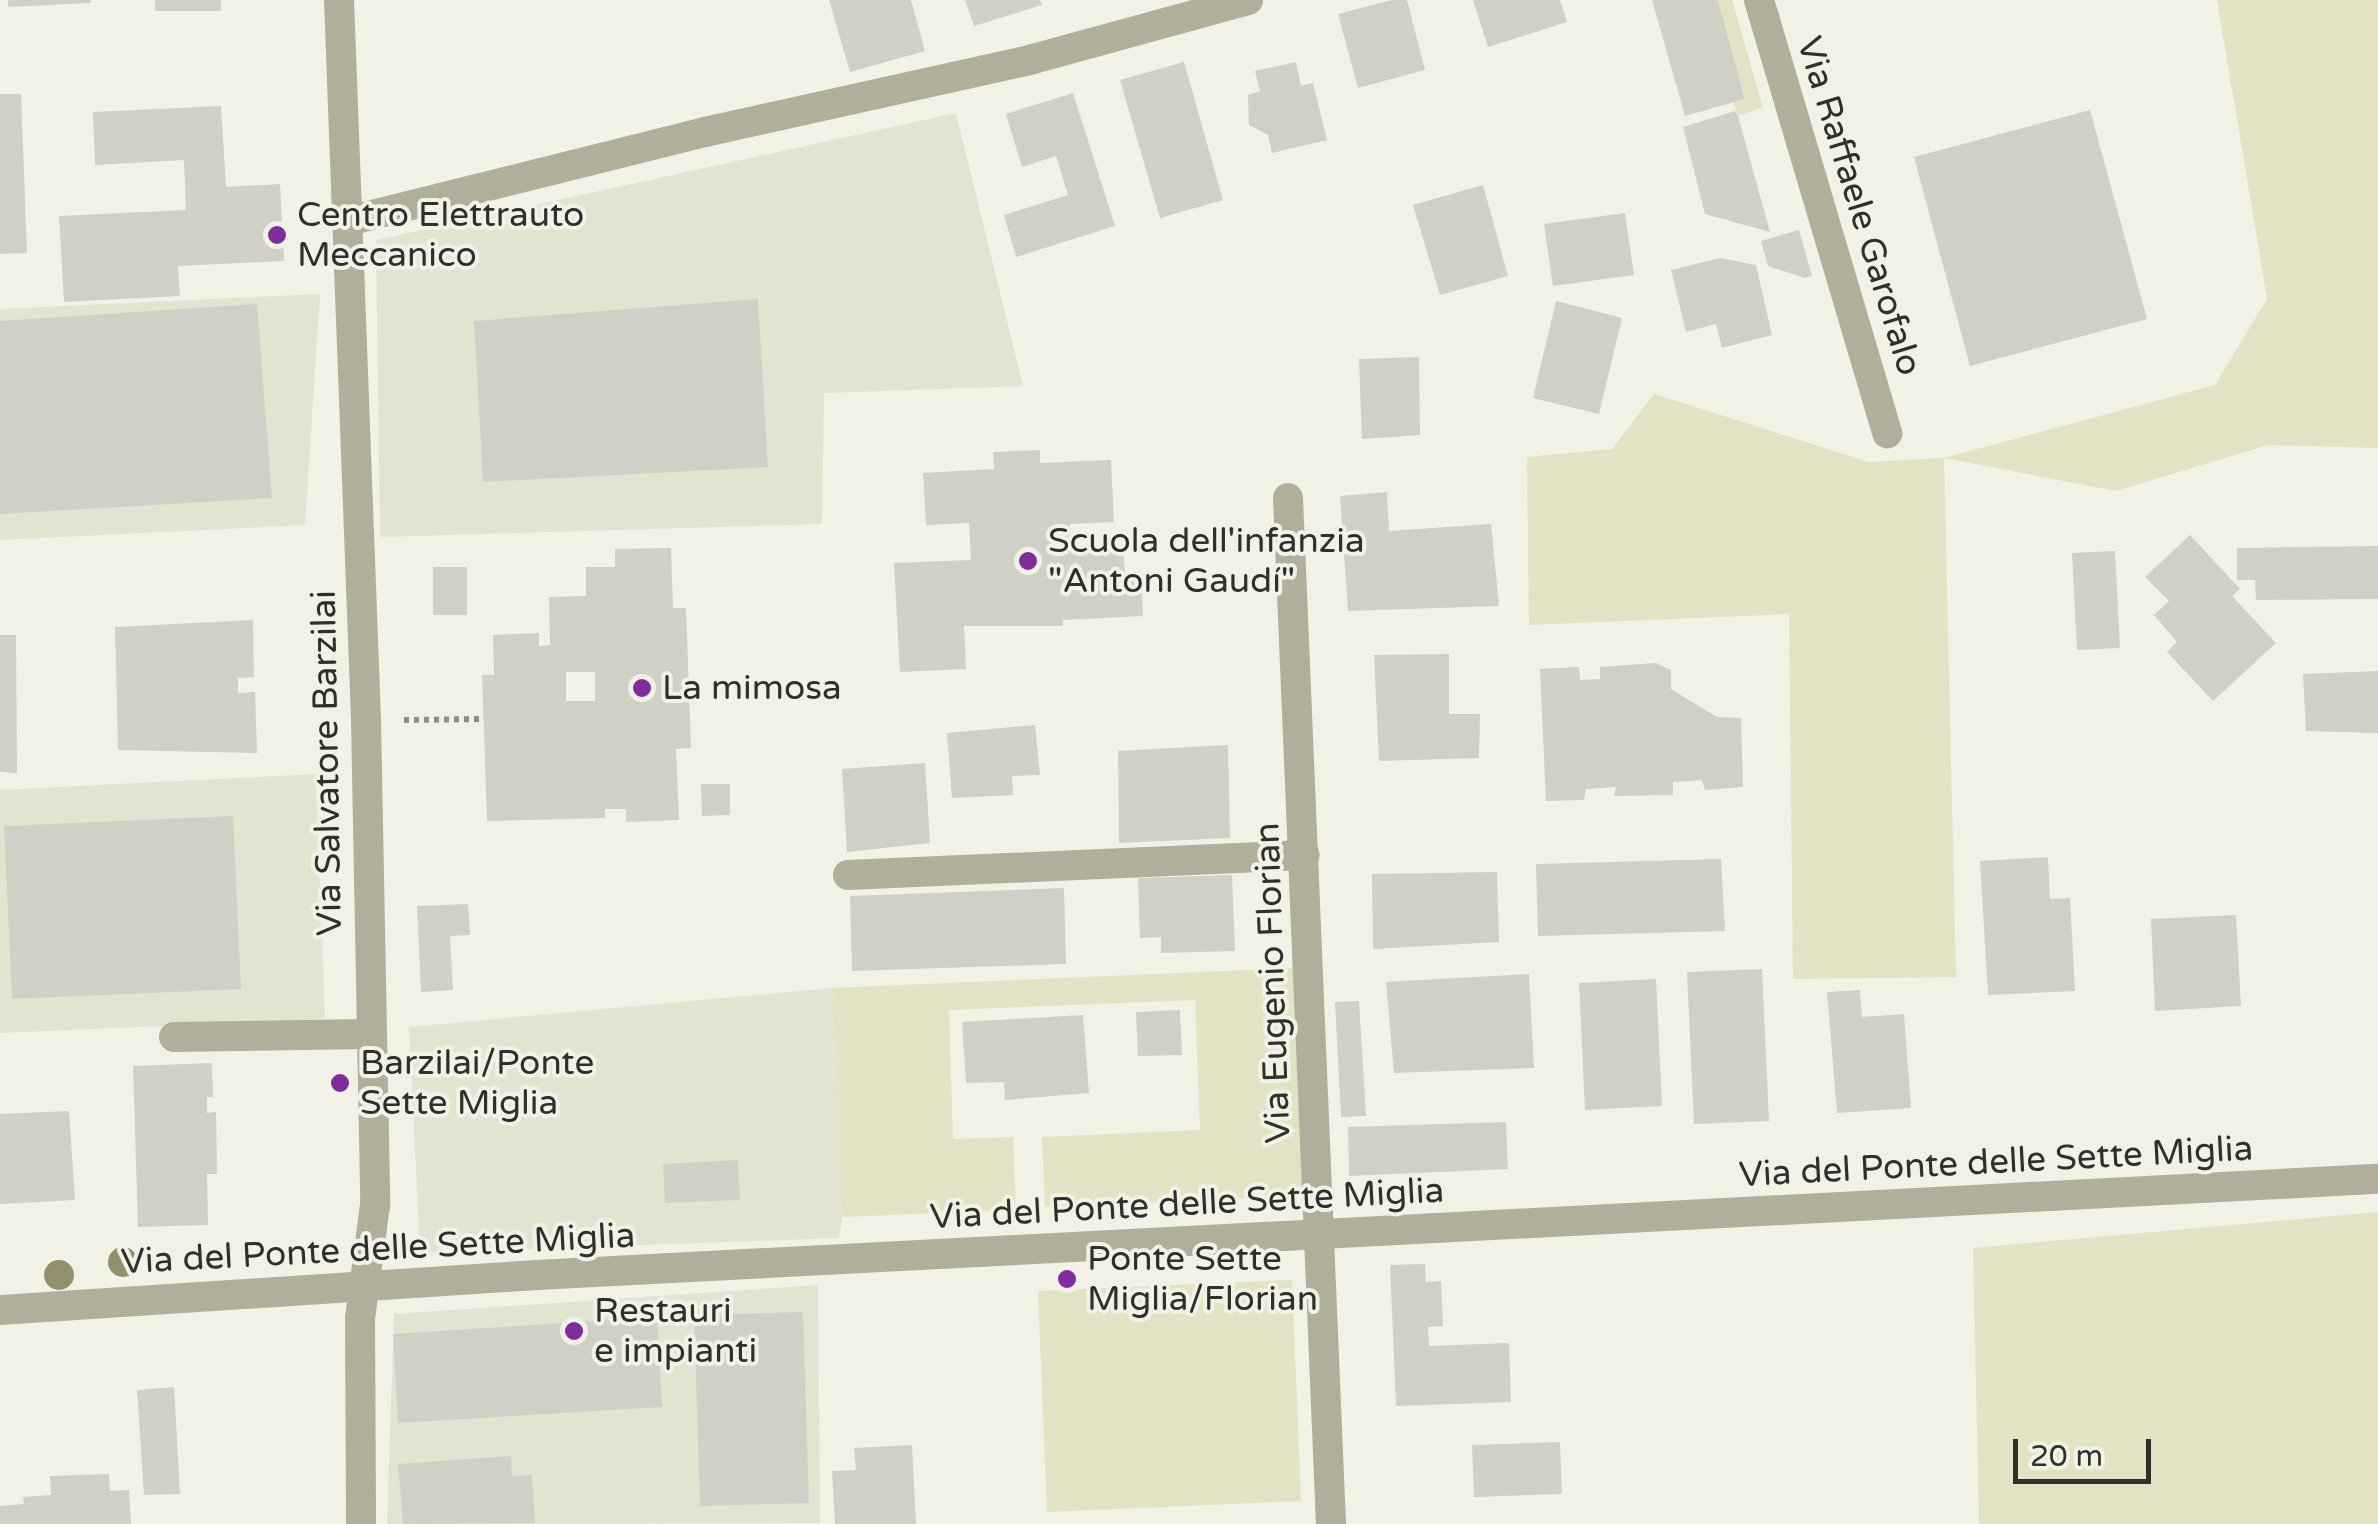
<!DOCTYPE html>
<html>
<head>
<meta charset="utf-8">
<style>
  body { margin:0 }
  #map { position:relative; width:2378px; height:1524px; overflow:hidden; background:#f1f1e6; font-family:"Varela Round",sans-serif }
  div>[style] { position:absolute }
  [style*='--x'] { left:calc(var(--x)*1px); top:calc(var(--y)*1px); width:calc(var(--w)*1px); rotate:calc(var(--a)*1deg) }
  .built>* { inset:0; background:#e3e3d2 }
  .green>* { inset:0; background:#e2e2c4 }
  .building>* { inset:0; background:#d0d0c6 }
  .path>* { height:6px; margin-top:-3px; transform-origin:0; background:repeating-linear-gradient(90deg,#8e8e87 0 5px,transparent 0 10px) }
  .minor>* { height:30px; margin:-15px; padding:0 15px; transform-origin:15px; border-radius:15px; background:#afaf9b }
  .trees>* { width:30px; height:30px; margin:-15px; border-radius:50%; background:#92906a }
  .dots>* { width:28px; height:28px; translate:-50% -50%; box-sizing:border-box; border:5px solid #f1f1e6; border-radius:50% }
  span { translate:-50% -50%; white-space:nowrap; text-align:center; line-height:1.15; -webkit-text-stroke:8px #f1f1e6; paint-order:stroke }
  .street-label { font-size:35px; color:#2f2f2b }
  .poi-label { font-size:35px; color:#2f2f2b }
  .left { translate:0 -50%; text-align:left }
  .scale { position:absolute; left:2013px; top:1439px; width:138px; height:45px; box-sizing:border-box; border:5px solid #2f2f2b; border-top:0; padding-left:12px; font-size:30px; line-height:35px; white-space:nowrap; color:#2f2f2b; -webkit-text-stroke:8px #f1f1e6; paint-order:stroke }
</style>
</head>
<body>
<div id="map">
  <div class="built">
    <i style="clip-path:polygon(956px 113px,1023px 386px,824px 393px,822px 524px,380px 537px,376px 240px)"></i>
    <i style="clip-path:polygon(320px 294px,305px 525px,0 540px,0 309px)"></i>
    <i style="clip-path:polygon(316px 774px,325px 1019px,0 1033px,0 790px)"></i>
    <i style="clip-path:polygon(832px 988px,842px 1217px,839px 1238px,420px 1253px,409px 1027px)"></i>
    <i style="clip-path:polygon(818px 1285px,820px 1523px,387px 1524px,394px 1314px)"></i>
  </div>
  <div class="green">
    <i style="clip-path:polygon(1718px 0,1732px 0,1763px 107px,1738px 116px,1733px 102px,1745px 98px)"></i>
    <i style="clip-path:polygon(2217px 0,2378px 0,2378px 448px,2268px 445px,2116px 491px,1944px 458px,1956px 977px,1793px 979px,1789px 614px,1529px 625px,1527px 457px,1612px 449px,1654px 394px,1869px 462px,1944px 458px,2215px 385px,2267px 299px)"></i>
    <i style="clip-path:polygon(1298px 968px,1308px 1196px,1045px 1207px,1042px 1137px,1200px 1130px,1195px 1000px,949px 1010px,953px 1139px,1013px 1137px,1016px 1210px,842px 1217px,832px 988px)"></i>
    <i style="clip-path:polygon(2378px 1212px,2378px 1524px,1979px 1524px,1973px 1248px)"></i>
    <i style="clip-path:polygon(1292px 1280px,1301px 1501px,1047px 1512px,1038px 1291px)"></i>
  </div>
  <div class="building">
    <i style="clip-path:polygon(8px 0,90px 0,91px 3px,8px 7px)"></i>
    <i style="clip-path:polygon(155px 0,221px 0,221px 11px,155px 11px)"></i>
    <i style="clip-path:polygon(829px 0,911px 0,925px 51px,850px 72px)"></i>
    <i style="clip-path:polygon(965px 0,1040px 0,1042px 5px,974px 26px)"></i>
    <i style="clip-path:polygon(1392px 0,1407px 0,1425px 70px,1358px 88px,1338px 14px)"></i>
    <i style="clip-path:polygon(1473px 0,1560px 0,1567px 22px,1488px 47px)"></i>
    <i style="clip-path:polygon(1652px 0,1718px 0,1745px 99px,1685px 116px)"></i>
    <i style="clip-path:polygon(1184px 62px,1223px 200px,1160px 218px,1120px 80px)"></i>
    <i style="clip-path:polygon(1296px 62px,1301px 86px,1313px 83px,1327px 140px,1272px 153px,1268px 135px,1249px 125px,1248px 95px,1260px 91px,1255px 71px)"></i>
    <i style="clip-path:polygon(1073px 93px,1115px 226px,1016px 257px,1004px 215px,1068px 195px,1056px 156px,1022px 167px,1006px 114px)"></i>
    <i style="clip-path:polygon(0 94px,21px 94px,27px 253px,0 254px)"></i>
    <i style="clip-path:polygon(221px 106px,226px 187px,280px 184px,284px 261px,178px 266px,180px 296px,64px 302px,59px 216px,186px 210px,184px 160px,95px 165px,93px 112px)"></i>
    <i style="clip-path:polygon(2090px 110px,2147px 319px,1970px 366px,1914px 157px)"></i>
    <i style="clip-path:polygon(1735px 111px,1738px 116px,1770px 232px,1705px 214px,1683px 127px)"></i>
    <i style="clip-path:polygon(1483px 185px,1508px 276px,1440px 295px,1413px 205px)"></i>
    <i style="clip-path:polygon(1625px 213px,1634px 275px,1553px 286px,1544px 224px)"></i>
    <i style="clip-path:polygon(1799px 230px,1812px 276px,1805px 278px,1768px 266px,1761px 241px)"></i>
    <i style="clip-path:polygon(1720px 258px,1756px 265px,1772px 335px,1722px 348px,1716px 324px,1686px 332px,1671px 270px)"></i>
    <i style="clip-path:polygon(758px 299px,768px 467px,483px 482px,474px 321px)"></i>
    <i style="clip-path:polygon(1556px 301px,1622px 318px,1599px 414px,1533px 398px)"></i>
    <i style="clip-path:polygon(257px 304px,272px 498px,0 514px,0 321px)"></i>
    <i style="clip-path:polygon(1419px 357px,1420px 435px,1362px 439px,1359px 359px)"></i>
    <i style="clip-path:polygon(1040px 450px,1040px 463px,1111px 460px,1114px 522px,1070px 524px,1071px 549px,1123px 546px,1125px 573px,1141px 572px,1143px 616px,1063px 620px,1063px 626px,964px 626px,966px 669px,900px 672px,894px 563px,971px 560px,969px 523px,926px 525px,923px 473px,994px 469px,993px 452px)"></i>
    <i style="clip-path:polygon(1387px 492px,1389px 531px,1491px 524px,1499px 606px,1348px 611px,1340px 496px)"></i>
    <i style="clip-path:polygon(2190px 535px,2240px 589px,2232px 596px,2276px 643px,2213px 701px,2167px 652px,2177px 642px,2154px 615px,2169px 601px,2145px 577px)"></i>
    <i style="clip-path:polygon(2378px 546px,2378px 599px,2256px 600px,2255px 580px,2237px 580px,2237px 548px)"></i>
    <i style="clip-path:polygon(evenodd,671px 548px,673px 608px,686px 608px,691px 748px,676px 749px,679px 820px,626px 822px,626px 809px,605px 809px,605px 818px,487px 821px,482px 675px,494px 675px,493px 635px,539px 633px,539px 646px,550px 645px,549px 597px,586px 596px,586px 567px,615px 567px,615px 549px,671px 548px,566px 672px,595px 672px,595px 701px,566px 701px,566px 672px)"></i>
    <i style="clip-path:polygon(2115px 551px,2120px 648px,2077px 650px,2072px 553px)"></i>
    <i style="clip-path:polygon(433px 567px,467px 567px,467px 615px,433px 615px)"></i>
    <i style="clip-path:polygon(253px 620px,254px 677px,238px 678px,238px 693px,255px 692px,257px 753px,118px 750px,115px 627px)"></i>
    <i style="clip-path:polygon(0 635px,16px 635px,17px 773px,0 772px)"></i>
    <i style="clip-path:polygon(1449px 654px,1449px 714px,1480px 714px,1479px 758px,1379px 761px,1374px 655px)"></i>
    <i style="clip-path:polygon(1656px 663px,1671px 670px,1671px 689px,1717px 717px,1741px 718px,1743px 787px,1705px 790px,1702px 780px,1673px 782px,1673px 795px,1614px 796px,1616px 787px,1586px 789px,1584px 800px,1546px 801px,1540px 669px,1579px 667px,1580px 680px,1600px 679px,1600px 667px)"></i>
    <i style="clip-path:polygon(2378px 671px,2378px 733px,2306px 731px,2303px 674px)"></i>
    <i style="clip-path:polygon(1035px 725px,1040px 775px,1012px 776px,1013px 795px,952px 798px,947px 733px)"></i>
    <i style="clip-path:polygon(1228px 745px,1230px 838px,1119px 843px,1118px 751px)"></i>
    <i style="clip-path:polygon(925px 763px,930px 843px,847px 852px,842px 769px)"></i>
    <i style="clip-path:polygon(701px 784px,730px 784px,730px 815px,702px 816px)"></i>
    <i style="clip-path:polygon(233px 816px,241px 989px,12px 999px,4px 826px)"></i>
    <i style="clip-path:polygon(2048px 857px,2050px 899px,2070px 898px,2075px 991px,1988px 995px,1980px 861px)"></i>
    <i style="clip-path:polygon(1721px 859px,1725px 931px,1538px 936px,1536px 864px)"></i>
    <i style="clip-path:polygon(1497px 872px,1499px 942px,1373px 949px,1372px 874px)"></i>
    <i style="clip-path:polygon(1232px 875px,1235px 951px,1161px 953px,1161px 937px,1140px 938px,1138px 878px)"></i>
    <i style="clip-path:polygon(1064px 888px,1066px 964px,852px 971px,850px 896px)"></i>
    <i style="clip-path:polygon(468px 904px,470px 935px,450px 936px,453px 990px,421px 992px,417px 906px)"></i>
    <i style="clip-path:polygon(2236px 915px,2241px 1006px,2155px 1011px,2151px 919px)"></i>
    <i style="clip-path:polygon(1762px 969px,1769px 1121px,1694px 1124px,1687px 972px)"></i>
    <i style="clip-path:polygon(1529px 974px,1534px 1068px,1394px 1073px,1386px 982px)"></i>
    <i style="clip-path:polygon(1656px 979px,1662px 1106px,1585px 1110px,1579px 983px)"></i>
    <i style="clip-path:polygon(1860px 990px,1862px 1017px,1904px 1014px,1911px 1108px,1837px 1113px,1827px 992px)"></i>
    <i style="clip-path:polygon(1359px 1001px,1366px 1116px,1341px 1117px,1335px 1002px)"></i>
    <i style="clip-path:polygon(1180px 1010px,1182px 1055px,1138px 1056px,1136px 1012px)"></i>
    <i style="clip-path:polygon(1083px 1015px,1089px 1093px,1005px 1100px,1004px 1082px,966px 1083px,962px 1022px)"></i>
    <i style="clip-path:polygon(212px 1063px,213px 1097px,207px 1097px,207px 1113px,216px 1112px,217px 1174px,207px 1174px,208px 1225px,138px 1227px,133px 1066px)"></i>
    <i style="clip-path:polygon(69px 1111px,75px 1200px,0 1204px,0 1114px)"></i>
    <i style="clip-path:polygon(1506px 1122px,1508px 1169px,1349px 1176px,1348px 1127px)"></i>
    <i style="clip-path:polygon(738px 1160px,740px 1200px,665px 1203px,663px 1164px)"></i>
    <i style="clip-path:polygon(1425px 1264px,1426px 1282px,1441px 1281px,1443px 1326px,1428px 1327px,1429px 1346px,1509px 1343px,1511px 1402px,1396px 1406px,1390px 1265px)"></i>
    <i style="clip-path:polygon(803px 1312px,809px 1503px,700px 1506px,694px 1315px)"></i>
    <i style="clip-path:polygon(657px 1317px,662px 1407px,398px 1423px,393px 1334px)"></i>
    <i style="clip-path:polygon(174px 1387px,180px 1494px,144px 1495px,137px 1390px)"></i>
    <i style="clip-path:polygon(1560px 1442px,1562px 1494px,1474px 1497px,1472px 1445px)"></i>
    <i style="clip-path:polygon(912px 1445px,916px 1524px,835px 1524px,832px 1471px,856px 1470px,854px 1448px)"></i>
    <i style="clip-path:polygon(511px 1456px,512px 1476px,532px 1475px,535px 1523px,403px 1524px,398px 1464px)"></i>
    <i style="clip-path:polygon(109px 1474px,110px 1491px,129px 1490px,131px 1524px,0 1524px,0 1506px,24px 1504px,23px 1497px,51px 1495px,50px 1476px)"></i>
  </div>
  <div class="path">
    <i style="--x:404;--y:720;--w:79;--a:-0.7"></i>
  </div>
  <div class="minor">
    <i style="--x:339;--y:0;--w:721;--a:87.85"></i>
    <i style="--x:366;--y:720;--w:485;--a:88.9"></i>
    <i style="--x:375;--y:1205;--w:115;--a:97.5"></i>
    <i style="--x:360;--y:1319;--w:205;--a:89.7"></i>
    <i style="--x:1759;--y:0;--w:452;--a:73.5"></i>
    <i style="--x:348;--y:221;--w:368;--a:-14"></i>
    <i style="--x:705;--y:132;--w:336;--a:-12.5"></i>
    <i style="--x:1033;--y:59;--w:223;--a:-15.3"></i>
    <i style="--x:1288;--y:498;--w:1027;--a:87.6"></i>
    <i style="--x:848;--y:875;--w:457;--a:-2.5"></i>
    <i style="--x:174;--y:1037;--w:195;--a:-0.9"></i>
    <i style="--x:0;--y:1310;--w:538;--a:-3.73"></i>
    <i style="--x:537;--y:1275;--w:1844;--a:-2.99"></i>
  </div>
  <div class="trees">
    <i style="left:123px;top:1262px"></i>
    <i style="left:59px;top:1275px"></i>
  </div>
  <div class="dots">
    <i style="left:277px;top:235px;background:#7f2c9c"></i>
    <i style="left:1028px;top:561px;background:#7f2c9c"></i>
    <i style="left:642px;top:688px;background:#7f2c9c"></i>
    <i style="left:340px;top:1083px;background:#7f2c9c"></i>
    <i style="left:1067px;top:1279px;background:#7f2c9c"></i>
    <i style="left:574px;top:1331px;background:#7f2c9c"></i>
  </div>
  <div class="street-label">
    <span style="left:1859px;top:206px;rotate:73deg">Via Raffaele Garofalo</span>
    <span style="left:327px;top:763px;rotate:-91deg">Via Salvatore Barzilai</span>
    <span style="left:1273px;top:983px;rotate:-92deg">Via Eugenio Florian</span>
    <span style="left:1996px;top:1162px;rotate:-3deg">Via del Ponte delle Sette Miglia</span>
    <span style="left:1187px;top:1204px;rotate:-3deg">Via del Ponte delle Sette Miglia</span>
    <span style="left:378px;top:1249px;rotate:-3deg">Via del Ponte delle Sette Miglia</span>
  </div>
  <div class="poi-label">
    <span class="left" style="left:297px;top:235px">Centro Elettrauto<br>Meccanico</span>
    <span class="left" style="left:1048px;top:561px">Scuola dell'infanzia<br>"Antoni Gaudí"</span>
    <span class="left" style="left:662px;top:688px">La mimosa</span>
    <span class="left" style="left:360px;top:1083px">Barzilai/Ponte<br>Sette Miglia</span>
    <span class="left" style="left:1087px;top:1279px">Ponte Sette<br>Miglia/Florian</span>
    <span class="left" style="left:594px;top:1331px">Restauri<br>e impianti</span>
  </div>
  <div class="scale">20 m</div>
</div>
</body>
</html>
